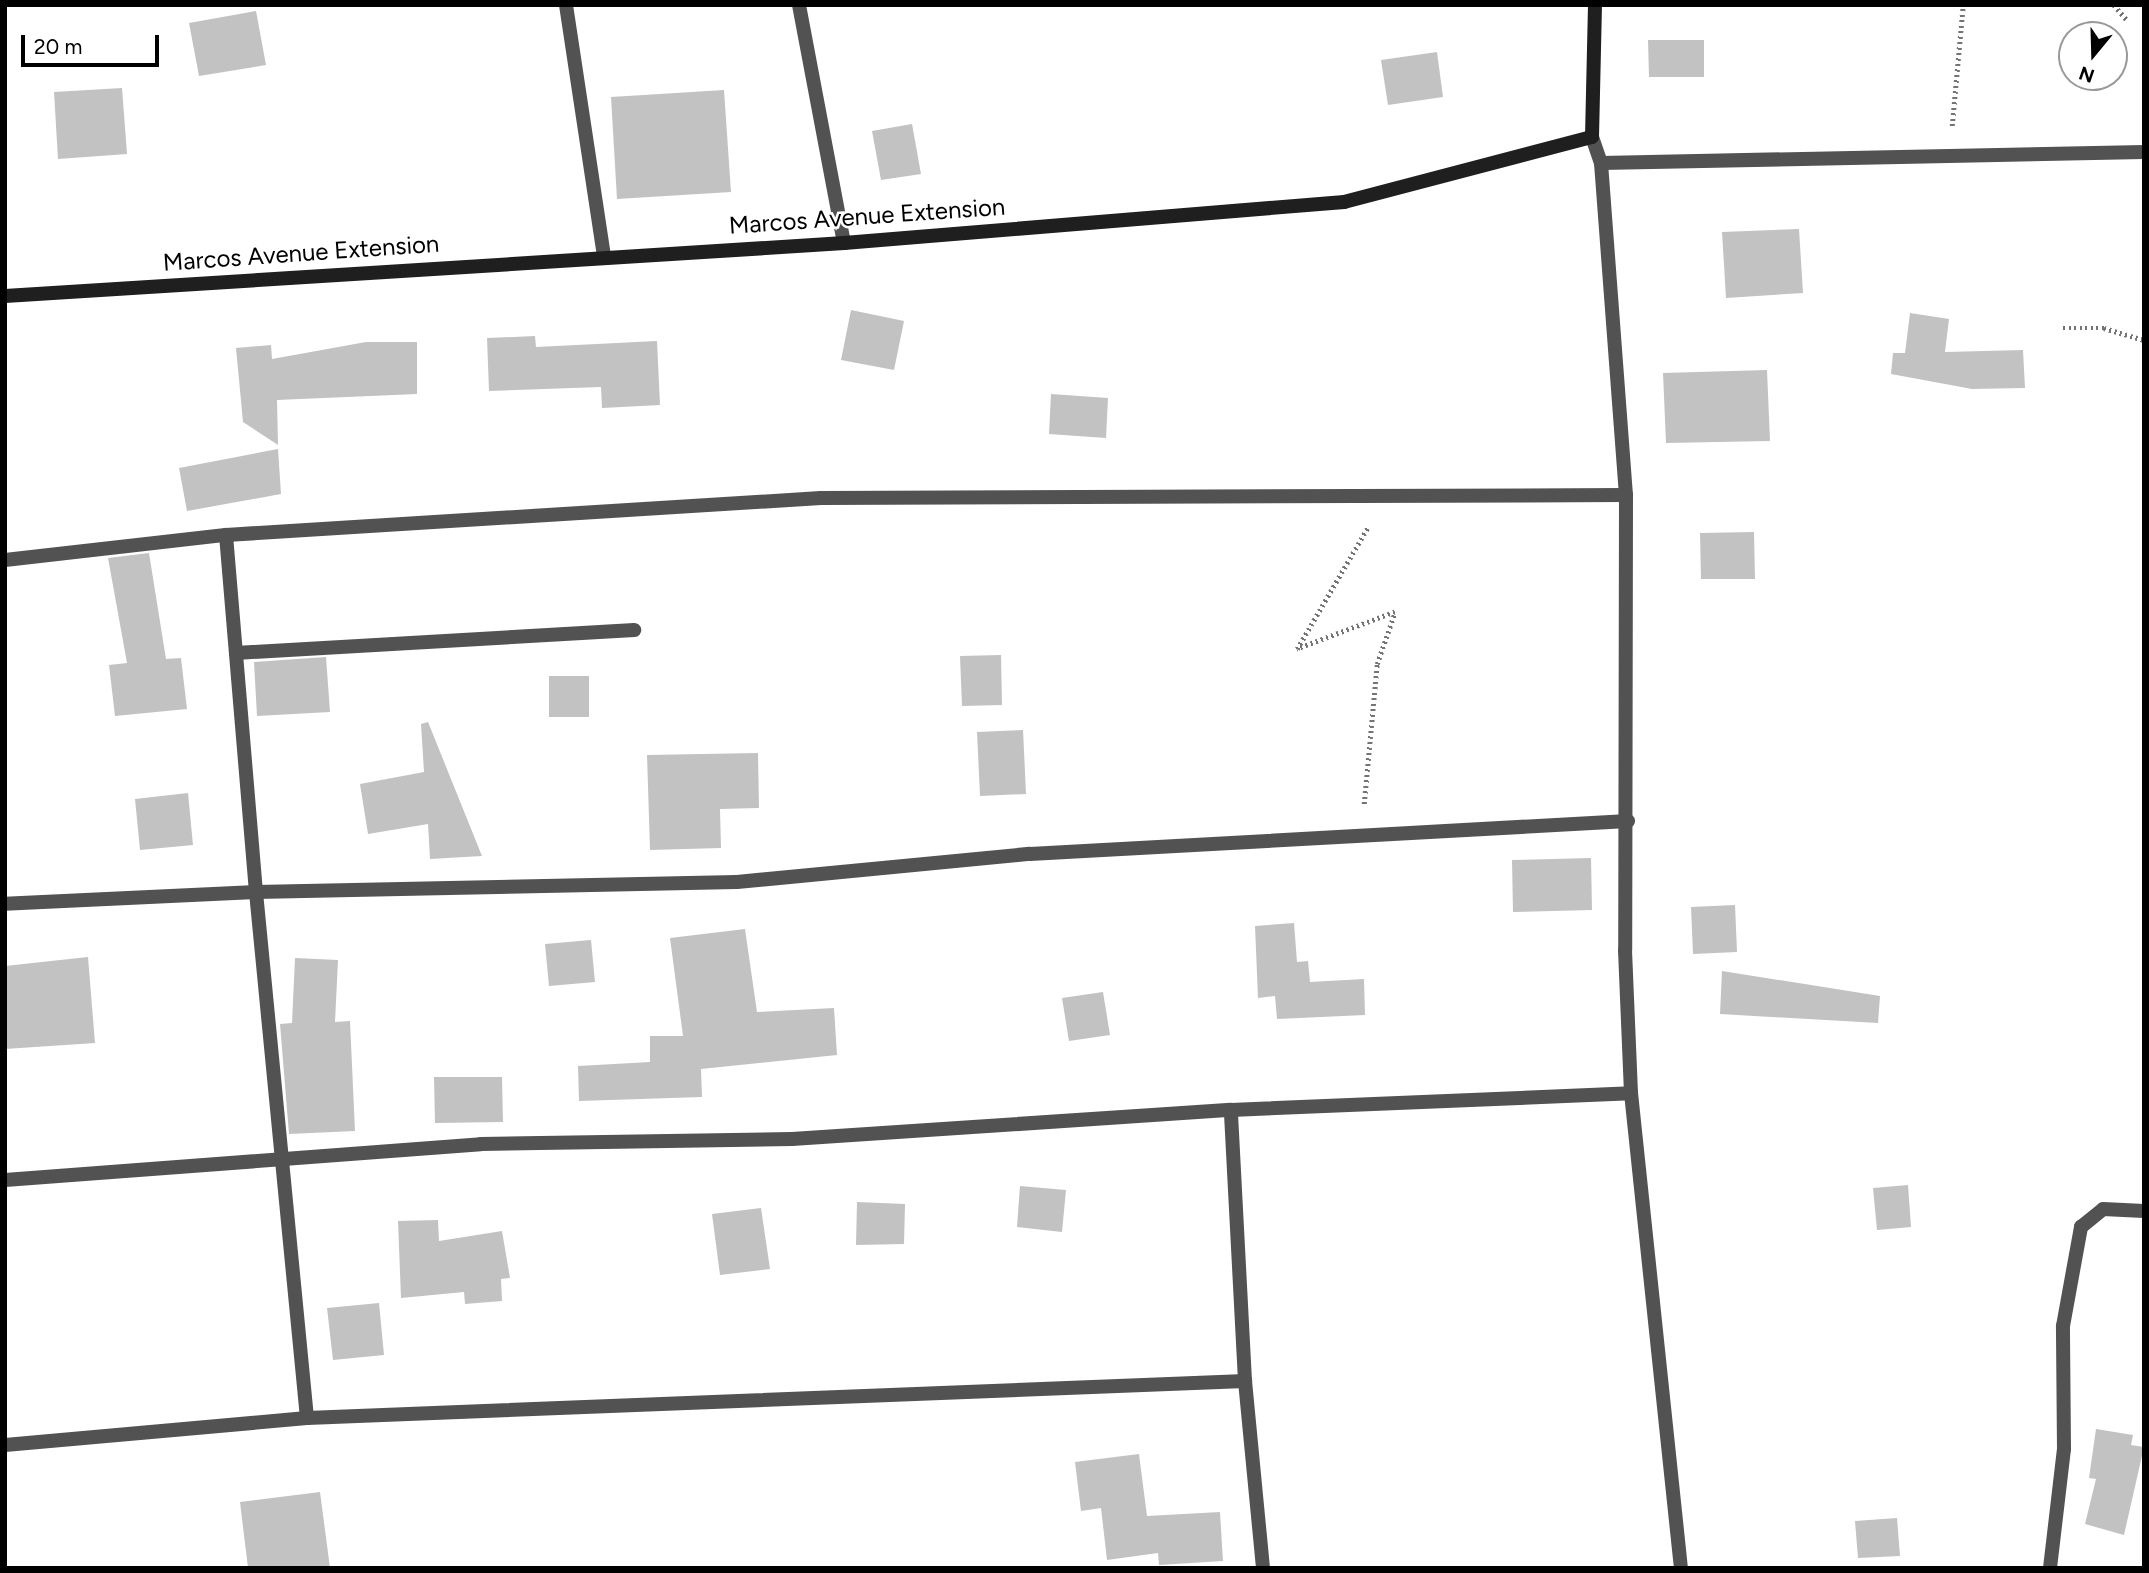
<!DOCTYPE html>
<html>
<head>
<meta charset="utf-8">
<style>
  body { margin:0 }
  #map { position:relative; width:2149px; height:1573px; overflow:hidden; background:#fff; font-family:Figtree,sans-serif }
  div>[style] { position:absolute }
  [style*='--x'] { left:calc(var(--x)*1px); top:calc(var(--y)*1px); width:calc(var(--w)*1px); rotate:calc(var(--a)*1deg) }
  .building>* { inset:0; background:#c2c2c2 }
  .path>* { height:4.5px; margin-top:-2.25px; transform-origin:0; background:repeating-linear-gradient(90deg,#747474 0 2px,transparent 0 5.5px) }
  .street>* { height:14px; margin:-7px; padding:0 7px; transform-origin:7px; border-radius:7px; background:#525252 }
  .secondary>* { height:14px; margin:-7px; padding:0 7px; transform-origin:7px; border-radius:7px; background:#1f1f1f }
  span { translate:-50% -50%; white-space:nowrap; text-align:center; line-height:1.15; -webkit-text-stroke:5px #fff; paint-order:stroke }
  .street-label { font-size:24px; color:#000 }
  .frame { position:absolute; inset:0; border:7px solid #000; pointer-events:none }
  .north { position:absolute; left:2058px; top:21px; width:70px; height:70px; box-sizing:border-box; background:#fff; border:2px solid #999; border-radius:50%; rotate:199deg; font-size:19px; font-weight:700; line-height:28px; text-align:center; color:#000 }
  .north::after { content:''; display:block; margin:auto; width:24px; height:32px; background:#000; clip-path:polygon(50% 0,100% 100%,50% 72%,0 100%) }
  .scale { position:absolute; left:21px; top:35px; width:138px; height:32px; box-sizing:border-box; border:4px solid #000; border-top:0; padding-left:9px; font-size:21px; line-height:24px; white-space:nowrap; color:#000; -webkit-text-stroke:5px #fff; paint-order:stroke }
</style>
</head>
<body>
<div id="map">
  <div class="building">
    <i style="clip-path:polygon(256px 11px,266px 65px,199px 76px,189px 23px)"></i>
    <i style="clip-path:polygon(1648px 40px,1704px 40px,1704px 77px,1649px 77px)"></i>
    <i style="clip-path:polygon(1437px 52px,1443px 97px,1388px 105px,1381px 60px)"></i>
    <i style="clip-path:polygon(122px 88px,127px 154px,58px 159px,54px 92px)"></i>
    <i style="clip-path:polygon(724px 90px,731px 192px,617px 199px,611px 97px)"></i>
    <i style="clip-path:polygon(912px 124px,921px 174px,881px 180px,872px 131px)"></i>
    <i style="clip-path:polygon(1799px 229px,1803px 293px,1726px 298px,1722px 232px)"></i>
    <i style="clip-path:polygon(851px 310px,904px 321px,894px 370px,841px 360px)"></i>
    <i style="clip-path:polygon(1910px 313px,1949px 319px,1945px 352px,2023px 350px,2025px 388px,1972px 389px,1891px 374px,1893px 353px,1905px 353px)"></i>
    <i style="clip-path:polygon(535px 336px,536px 347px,657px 341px,660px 405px,602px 408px,601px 387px,489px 391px,487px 338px)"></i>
    <i style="clip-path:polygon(366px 342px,417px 342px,417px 394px,277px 400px,278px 445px,243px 422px,236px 348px,271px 345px,272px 359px)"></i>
    <i style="clip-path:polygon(1767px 370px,1770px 441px,1666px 443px,1663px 373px)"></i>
    <i style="clip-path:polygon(1051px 394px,1108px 398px,1106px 438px,1049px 434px)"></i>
    <i style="clip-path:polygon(278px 449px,281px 494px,187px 511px,179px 468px)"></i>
    <i style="clip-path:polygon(1754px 532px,1755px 579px,1701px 579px,1700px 533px)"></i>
    <i style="clip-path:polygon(149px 553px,166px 659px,181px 658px,187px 709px,115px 716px,109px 665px,127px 663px,108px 558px)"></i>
    <i style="clip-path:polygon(1001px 655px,1002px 705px,962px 706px,960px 656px)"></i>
    <i style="clip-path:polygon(326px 657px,330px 712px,257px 716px,254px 662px)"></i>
    <i style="clip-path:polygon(549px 676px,589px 676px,589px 717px,549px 717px)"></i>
    <i style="clip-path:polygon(428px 722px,482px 856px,430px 859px,428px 824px,368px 834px,360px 784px,424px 772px,421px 724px)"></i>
    <i style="clip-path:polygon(1023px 730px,1026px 794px,980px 796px,977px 732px)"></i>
    <i style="clip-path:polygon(758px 753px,759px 808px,720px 809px,721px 848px,650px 850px,647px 755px)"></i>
    <i style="clip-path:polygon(188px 793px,193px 845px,140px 850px,135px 799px)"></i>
    <i style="clip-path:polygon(1591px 858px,1592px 910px,1513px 912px,1512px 860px)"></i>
    <i style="clip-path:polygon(1735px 905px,1737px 952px,1693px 954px,1691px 907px)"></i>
    <i style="clip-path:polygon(1294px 923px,1297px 962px,1308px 961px,1310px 982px,1364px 979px,1365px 1015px,1277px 1019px,1275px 996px,1258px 998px,1255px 926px)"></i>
    <i style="clip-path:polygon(745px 929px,757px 1012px,834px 1008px,837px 1055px,701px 1069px,702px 1097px,579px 1101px,578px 1066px,650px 1062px,650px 1036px,683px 1036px,670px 938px)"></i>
    <i style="clip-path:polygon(591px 940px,595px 982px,549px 986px,545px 944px)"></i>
    <i style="clip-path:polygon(88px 957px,95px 1043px,5px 1049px,5px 966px)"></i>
    <i style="clip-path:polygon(295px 958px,338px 960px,335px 1022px,350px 1021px,355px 1131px,289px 1134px,280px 1024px,292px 1023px)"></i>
    <i style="clip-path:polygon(1722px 971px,1880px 996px,1878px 1023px,1720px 1014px)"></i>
    <i style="clip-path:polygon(1103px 992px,1110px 1035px,1069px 1041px,1062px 998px)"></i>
    <i style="clip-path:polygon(434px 1077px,502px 1077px,503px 1122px,435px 1123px)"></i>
    <i style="clip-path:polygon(1908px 1185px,1911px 1227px,1877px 1230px,1873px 1188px)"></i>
    <i style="clip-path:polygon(1020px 1186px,1066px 1190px,1062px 1232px,1017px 1227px)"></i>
    <i style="clip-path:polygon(857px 1202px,905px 1204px,904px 1244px,856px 1245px)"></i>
    <i style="clip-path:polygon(761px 1208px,770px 1269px,720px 1275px,712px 1214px)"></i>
    <i style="clip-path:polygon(438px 1220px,439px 1241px,502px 1231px,510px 1278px,501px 1279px,502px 1301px,465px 1304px,464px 1292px,401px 1298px,398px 1221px)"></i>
    <i style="clip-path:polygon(379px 1303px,384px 1355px,333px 1360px,327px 1308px)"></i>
    <i style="clip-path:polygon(2096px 1429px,2133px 1435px,2131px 1445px,2144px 1447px,2124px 1535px,2085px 1524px,2096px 1479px,2089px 1478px)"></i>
    <i style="clip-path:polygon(1139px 1454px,1147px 1516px,1220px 1512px,1223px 1561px,1159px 1565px,1158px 1553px,1107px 1560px,1101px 1508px,1081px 1511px,1075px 1462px)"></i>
    <i style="clip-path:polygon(320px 1492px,330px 1568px,248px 1568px,240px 1502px)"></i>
    <i style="clip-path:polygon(1897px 1518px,1900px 1556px,1858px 1558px,1855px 1521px)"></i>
  </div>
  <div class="path">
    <i style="--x:2114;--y:5;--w:20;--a:49"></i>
    <i style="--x:1952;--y:126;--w:121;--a:-84.8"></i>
    <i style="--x:2063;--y:328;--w:41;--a:0"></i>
    <i style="--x:2104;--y:328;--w:42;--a:16.7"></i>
    <i style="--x:1364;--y:804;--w:141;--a:-84.7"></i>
    <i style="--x:1377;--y:664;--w:55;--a:-70.9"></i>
    <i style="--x:1395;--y:612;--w:105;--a:159.3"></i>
    <i style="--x:1297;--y:649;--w:141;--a:-59.8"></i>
  </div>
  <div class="street">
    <i style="--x:566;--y:5;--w:254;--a:81.4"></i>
    <i style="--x:799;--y:5;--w:242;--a:79.3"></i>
    <i style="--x:1592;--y:137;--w:28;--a:71"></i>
    <i style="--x:1601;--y:163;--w:543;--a:-1.16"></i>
    <i style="--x:1601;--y:163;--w:333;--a:85.7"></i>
    <i style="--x:1626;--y:495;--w:455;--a:90.1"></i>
    <i style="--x:1625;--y:950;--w:143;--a:87.6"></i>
    <i style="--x:1631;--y:1093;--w:478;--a:84"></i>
    <i style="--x:226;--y:535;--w:596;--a:-3.56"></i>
    <i style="--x:821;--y:498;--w:805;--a:-0.21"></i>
    <i style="--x:5;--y:560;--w:222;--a:-6.5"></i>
    <i style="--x:226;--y:535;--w:358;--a:85.2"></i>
    <i style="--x:256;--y:892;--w:251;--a:177.3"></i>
    <i style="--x:236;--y:653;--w:399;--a:-3.3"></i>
    <i style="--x:5;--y:1180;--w:477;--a:-4.3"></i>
    <i style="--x:481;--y:1144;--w:311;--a:-0.9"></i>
    <i style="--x:792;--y:1139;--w:440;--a:-3.8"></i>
    <i style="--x:1245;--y:1381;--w:188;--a:84.5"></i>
    <i style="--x:307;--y:1418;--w:528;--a:-95.54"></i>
    <i style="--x:256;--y:892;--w:481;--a:-1.2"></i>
    <i style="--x:737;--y:882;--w:294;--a:-5.5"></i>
    <i style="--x:1030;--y:854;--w:599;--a:-3.16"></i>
    <i style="--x:5;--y:1445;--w:303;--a:-5.1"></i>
    <i style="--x:307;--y:1418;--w:939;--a:-2.26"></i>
    <i style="--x:1245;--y:1381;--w:271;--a:-93"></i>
    <i style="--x:1231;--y:1110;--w:400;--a:-2.4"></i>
    <i style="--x:2050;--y:1568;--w:120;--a:-83.3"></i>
    <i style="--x:2064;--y:1449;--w:123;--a:-90.5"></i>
    <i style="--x:2063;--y:1326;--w:101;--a:-79.7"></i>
    <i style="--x:2081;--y:1227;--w:28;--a:-39"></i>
    <i style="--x:2103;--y:1209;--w:41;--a:2.8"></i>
  </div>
  <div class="secondary">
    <i style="--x:5;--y:296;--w:841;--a:-3.61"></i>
    <i style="--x:844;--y:243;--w:502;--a:-4.69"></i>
    <i style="--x:1344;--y:202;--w:256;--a:-14.7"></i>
    <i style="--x:1592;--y:137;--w:132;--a:-88.7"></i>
  </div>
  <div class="street-label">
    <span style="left:867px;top:216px;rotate:-4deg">Marcos Avenue Extension</span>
    <span style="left:301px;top:253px;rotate:-4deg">Marcos Avenue Extension</span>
  </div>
  <div class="frame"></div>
  <div class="north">N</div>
  <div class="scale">20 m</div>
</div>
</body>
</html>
